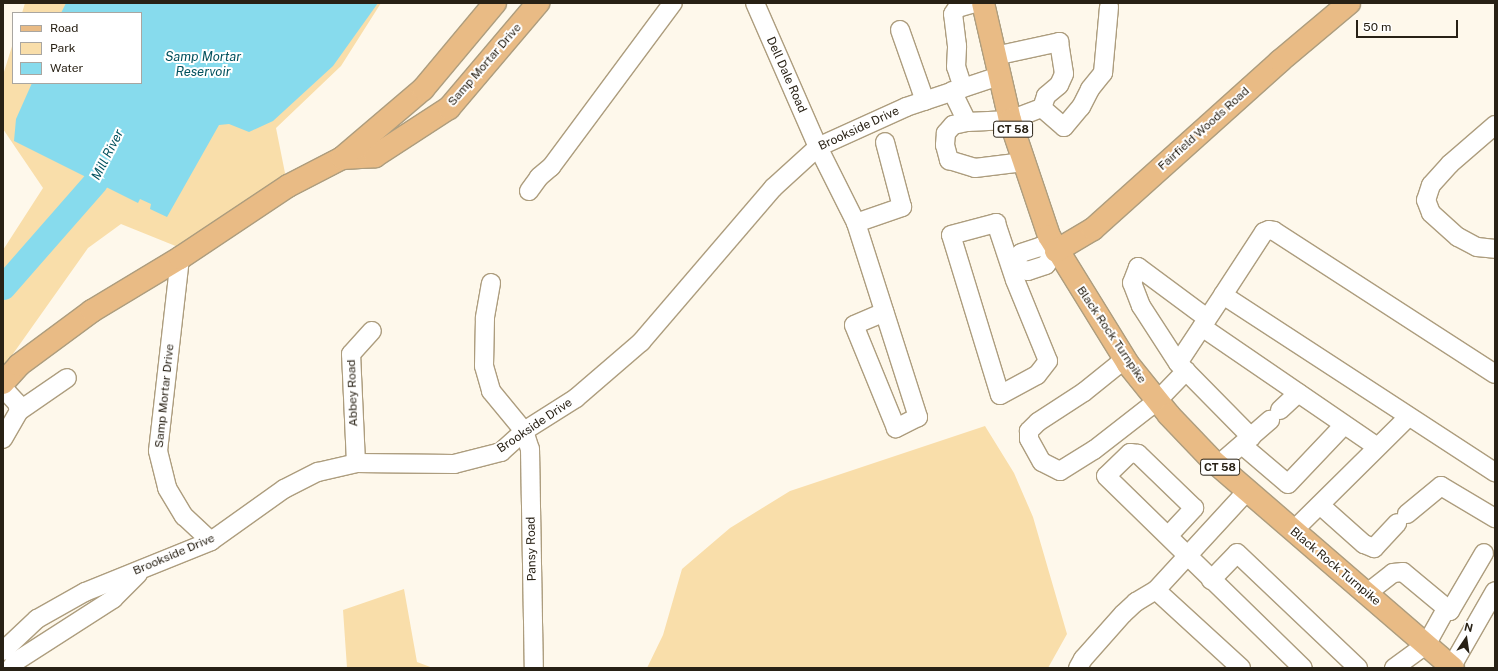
<!DOCTYPE html>
<html>
<head>
<meta charset="utf-8">
<style>
  body { margin:0 }
  #map { position:relative; width:1498px; height:671px; overflow:hidden; background:#fef8eb; font-family:"Public Sans",sans-serif }
  div>[style] { position:absolute }
  [style*='--x'] { left:calc(var(--x)*1px); top:calc(var(--y)*1px); width:calc(var(--w)*1px); rotate:calc(var(--a)*1deg) }
  .green>* { inset:0; background:#f9deaa }
  .water>* { inset:0; background:#87dbed }
  .river>* { height:25px; margin:-12.5px; padding:0 12.5px; transform-origin:12.5px; border-radius:12.5px; background:#87dbed }
  .roads { filter:drop-shadow(1px 0 #ad9d7e) drop-shadow(-1px 0 #ad9d7e) drop-shadow(0 1px #ad9d7e) drop-shadow(0 -1px #ad9d7e) }
  .minor>* { height:18px; margin:-9px; padding:0 9px; transform-origin:9px; border-radius:9px; background:#fff }
  .major>* { height:22px; margin:-11px; padding:0 11px; transform-origin:11px; border-radius:11px; background:#e9bb85 }
  span { translate:-50% -50%; white-space:nowrap; text-align:center; line-height:1.15; -webkit-text-stroke:4px #fff; paint-order:stroke }
  .shield-label span { padding:1px 3px; background:#fff; border:1px solid; border-radius:3px; -webkit-text-stroke-width:0 }
  .shield-label { font-size:11px; color:#282115; font-weight:700 }
  .street-label { font-size:12px; color:#282115 }
  .water-label { font-size:13px; color:#02515e; font-style:italic }
  .frame { position:absolute; inset:0; border:4px solid #282115; pointer-events:none }
  .legend { position:absolute; left:12px; top:12px; width:130px; height:72px; box-sizing:border-box; background:#fff; border:1px solid #a9a6a1; margin:0; padding:5px 7px; list-style:none; font-size:12px; color:#282115 }
  .legend li { display:flex; align-items:center; gap:8px; height:20px }
  .legend b { width:20px; border:1px solid #a9a6a1 }
  .north { position:absolute; left:1446px; top:619px; width:40px; height:40px; -webkit-text-stroke:3px #fff; paint-order:stroke; rotate:13deg; font-size:11px; font-weight:700; line-height:16px; text-align:center; color:#282115 }
  .north::after { content:''; display:block; margin:auto; width:14px; height:18px; background:#282115; clip-path:polygon(50% 0,100% 100%,50% 72%,0 100%) }
  .scale { position:absolute; left:1356px; top:20px; width:102px; height:18px; box-sizing:border-box; border:2px solid #282115; border-top:0; padding-left:5px; font-size:12px; line-height:14px; white-space:nowrap; color:#282115; -webkit-text-stroke:3px #fff; paint-order:stroke }
</style>
</head>
<body>
<div id="map">
  <div class="green">
    <i style="clip-path:polygon(25px 3px,381px 3px,341px 66px,276px 128px,286px 178px,209px 225px,178px 247px,121px 224px,88px 248px,3px 368px,3px 250px,43px 188px,3px 129px,3px 75px,13px 43px,13px 83px,141px 83px,141px 13px,22px 13px)"></i>
    <i style="clip-path:polygon(985px 426px,1014px 473px,1033px 517px,1067px 634px,1048px 668px,647px 668px,663px 635px,682px 569px,730px 528px,790px 491px)"></i>
    <i style="clip-path:polygon(404px 589px,417px 662px,433px 668px,347px 668px,343px 610px)"></i>
  </div>
  <div class="water">
    <i style="clip-path:polygon(66px 3px,378px 3px,333px 66px,273px 121px,249px 132px,229px 124px,219px 125px,167px 217px,150px 209px,151px 204px,140px 199px,138px 203px,14px 141px,16px 119px,32px 83px,141px 83px,141px 13px,61px 13px)"></i>
  </div>
  <div class="river">
    <i style="--x:3;--y:287;--w:140;--a:-48.8"></i>
  </div>
  <div class="roads">
    <div class="minor">
      <i style="--x:755;--y:3;--w:157;--a:66.4"></i>
      <i style="--x:818;--y:147;--w:85;--a:63.4"></i>
      <i style="--x:856;--y:223;--w:204;--a:72.3"></i>
      <i style="--x:918;--y:417;--w:25;--a:153"></i>
      <i style="--x:896;--y:428;--w:111;--a:-112.2"></i>
      <i style="--x:854;--y:325;--w:33;--a:-23"></i>
      <i style="--x:900;--y:30;--w:75;--a:70.6"></i>
      <i style="--x:995;--y:56;--w:66;--a:-12.3"></i>
      <i style="--x:1059;--y:42;--w:32;--a:81"></i>
      <i style="--x:1064;--y:74;--w:12;--a:114"></i>
      <i style="--x:1059;--y:85;--w:17;--a:140"></i>
      <i style="--x:1046;--y:96;--w:13;--a:108"></i>
      <i style="--x:963;--y:88;--w:22;--a:-108"></i>
      <i style="--x:956;--y:67;--w:21;--a:-87"></i>
      <i style="--x:957;--y:46;--w:32;--a:-97"></i>
      <i style="--x:953;--y:14;--w:7;--a:-56"></i>
      <i style="--x:957;--y:8;--w:19;--a:-16"></i>
      <i style="--x:952;--y:91;--w:34;--a:64"></i>
      <i style="--x:967;--y:122;--w:43;--a:-2.7"></i>
      <i style="--x:1010;--y:120;--w:34;--a:-21"></i>
      <i style="--x:1042;--y:108;--w:29;--a:41"></i>
      <i style="--x:1064;--y:127;--w:26;--a:-50"></i>
      <i style="--x:1081;--y:107;--w:20;--a:-63"></i>
      <i style="--x:1090;--y:89;--w:21;--a:-51"></i>
      <i style="--x:1103;--y:73;--w:66;--a:-84.8"></i>
      <i style="--x:967;--y:122;--w:14;--a:168"></i>
      <i style="--x:953;--y:125;--w:11;--a:131"></i>
      <i style="--x:946;--y:133;--w:12;--a:95"></i>
      <i style="--x:945;--y:145;--w:16;--a:75"></i>
      <i style="--x:949;--y:160;--w:27;--a:17"></i>
      <i style="--x:975;--y:168;--w:49;--a:-7"></i>
      <i style="--x:1495;--y:125;--w:60;--a:139.1"></i>
      <i style="--x:1450;--y:164;--w:28;--a:132"></i>
      <i style="--x:1431;--y:185;--w:16;--a:108"></i>
      <i style="--x:1426;--y:200;--w:14;--a:69"></i>
      <i style="--x:1431;--y:213;--w:36;--a:42"></i>
      <i style="--x:1458;--y:237;--w:21;--a:28"></i>
      <i style="--x:1477;--y:247;--w:18;--a:6"></i>
      <i style="--x:529;--y:191;--w:17;--a:-54"></i>
      <i style="--x:539;--y:177;--w:16;--a:-40"></i>
      <i style="--x:551;--y:167;--w:204;--a:-53.4"></i>
      <i style="--x:856;--y:223;--w:49;--a:-19.2"></i>
      <i style="--x:902;--y:207;--w:67;--a:-104.7"></i>
      <i style="--x:996;--y:223;--w:60;--a:71.6"></i>
      <i style="--x:1015;--y:280;--w:87;--a:67.8"></i>
      <i style="--x:1048;--y:361;--w:18;--a:128"></i>
      <i style="--x:1037;--y:375;--w:42;--a:151.6"></i>
      <i style="--x:1000;--y:395;--w:167;--a:-107"></i>
      <i style="--x:951;--y:235;--w:47;--a:-14.9"></i>
      <i style="--x:1040;--y:247;--w:16;--a:14"></i>
      <i style="--x:1056;--y:251;--w:17;--a:126"></i>
      <i style="--x:1046;--y:265;--w:19;--a:162"></i>
      <i style="--x:1028;--y:271;--w:18;--a:-164"></i>
      <i style="--x:1011;--y:266;--w:16;--a:-52"></i>
      <i style="--x:1021;--y:253;--w:20;--a:-18"></i>
      <i style="--x:180;--y:258;--w:194;--a:96.5"></i>
      <i style="--x:158;--y:451;--w:38;--a:76"></i>
      <i style="--x:167;--y:488;--w:33;--a:59"></i>
      <i style="--x:184;--y:516;--w:37;--a:43"></i>
      <i style="--x:491;--y:283;--w:36;--a:100"></i>
      <i style="--x:485;--y:318;--w:48;--a:91.2"></i>
      <i style="--x:484;--y:366;--w:26;--a:74"></i>
      <i style="--x:491;--y:391;--w:52;--a:50.5"></i>
      <i style="--x:524;--y:431;--w:19;--a:72"></i>
      <i style="--x:530;--y:449;--w:219;--a:89"></i>
      <i style="--x:1223;--y:295;--w:75;--a:-56.9"></i>
      <i style="--x:1264;--y:232;--w:5;--a:-22"></i>
      <i style="--x:1269;--y:230;--w:5;--a:11"></i>
      <i style="--x:1274;--y:231;--w:263;--a:32.9"></i>
      <i style="--x:1202;--y:327;--w:212;--a:34.4"></i>
      <i style="--x:1125;--y:359;--w:53;--a:141.2"></i>
      <i style="--x:1084;--y:392;--w:55;--a:146.9"></i>
      <i style="--x:1038;--y:422;--w:13;--a:135"></i>
      <i style="--x:1029;--y:431;--w:8;--a:90"></i>
      <i style="--x:1029;--y:439;--w:26;--a:61"></i>
      <i style="--x:1042;--y:462;--w:20;--a:27"></i>
      <i style="--x:1060;--y:471;--w:40;--a:-32"></i>
      <i style="--x:1094;--y:450;--w:80;--a:-37.9"></i>
      <i style="--x:1157;--y:401;--w:42;--a:-46"></i>
      <i style="--x:1186;--y:371;--w:11;--a:-135"></i>
      <i style="--x:1178;--y:363;--w:82;--a:-56.5"></i>
      <i style="--x:1223;--y:295;--w:325;--a:33.1"></i>
      <i style="--x:1178;--y:363;--w:68;--a:-123"></i>
      <i style="--x:1141;--y:306;--w:25;--a:-111"></i>
      <i style="--x:1132;--y:283;--w:17;--a:-69"></i>
      <i style="--x:1138;--y:267;--w:86;--a:36.5"></i>
      <i style="--x:1186;--y:371;--w:93;--a:45.4"></i>
      <i style="--x:3;--y:388;--w:21;--a:47"></i>
      <i style="--x:17;--y:403;--w:8;--a:76"></i>
      <i style="--x:19;--y:411;--w:32;--a:120"></i>
      <i style="--x:1280;--y:410;--w:25;--a:-43"></i>
      <i style="--x:19;--y:411;--w:58;--a:-34.5"></i>
      <i style="--x:1242;--y:445;--w:60;--a:40.3"></i>
      <i style="--x:1288;--y:484;--w:81;--a:-46.5"></i>
      <i style="--x:356;--y:463;--w:109;--a:-92.6"></i>
      <i style="--x:351;--y:354;--w:31;--a:-48"></i>
      <i style="--x:1218;--y:465;--w:69;--a:-40.9"></i>
      <i style="--x:1320;--y:505;--w:59;--a:41.6"></i>
      <i style="--x:1364;--y:544;--w:11;--a:22"></i>
      <i style="--x:1374;--y:548;--w:34;--a:-47"></i>
      <i style="--x:1407;--y:514;--w:44;--a:-39.5"></i>
      <i style="--x:1441;--y:486;--w:63;--a:30.7"></i>
      <i style="--x:1293;--y:531;--w:162;--a:-44.7"></i>
      <i style="--x:1169;--y:535;--w:37;--a:-47"></i>
      <i style="--x:1194;--y:508;--w:78;--a:-136"></i>
      <i style="--x:1138;--y:454;--w:8;--a:-173"></i>
      <i style="--x:1130;--y:453;--w:33;--a:136"></i>
      <i style="--x:1106;--y:476;--w:275;--a:44.3"></i>
      <i style="--x:1211;--y:580;--w:37;--a:-46"></i>
      <i style="--x:1237;--y:553;--w:167;--a:43.5"></i>
      <i style="--x:1366;--y:594;--w:34;--a:-38"></i>
      <i style="--x:1393;--y:573;--w:10;--a:-6"></i>
      <i style="--x:1403;--y:572;--w:61;--a:39.7"></i>
      <i style="--x:1450;--y:611;--w:67;--a:-59.6"></i>
      <i style="--x:3;--y:651;--w:47;--a:-43.3"></i>
      <i style="--x:37;--y:619;--w:55;--a:-29.4"></i>
      <i style="--x:85;--y:592;--w:136;--a:-22"></i>
      <i style="--x:211;--y:541;--w:90;--a:-35.5"></i>
      <i style="--x:284;--y:489;--w:38;--a:-27"></i>
      <i style="--x:318;--y:472;--w:39;--a:-13"></i>
      <i style="--x:356;--y:463;--w:98;--a:0.6"></i>
      <i style="--x:454;--y:464;--w:49;--a:-14.3"></i>
      <i style="--x:501;--y:452;--w:31;--a:-42"></i>
      <i style="--x:524;--y:431;--w:62;--a:-32.4"></i>
      <i style="--x:576;--y:398;--w:86;--a:-40.7"></i>
      <i style="--x:641;--y:342;--w:203;--a:-49.4"></i>
      <i style="--x:773;--y:188;--w:61;--a:-42.3"></i>
      <i style="--x:818;--y:147;--w:97;--a:-24.4"></i>
      <i style="--x:906;--y:107;--w:98;--a:-18.4"></i>
      <i style="--x:1452;--y:666;--w:86;--a:-60.2"></i>
      <i style="--x:11;--y:668;--w:7;--a:-56"></i>
      <i style="--x:15;--y:662;--w:117;--a:-32.7"></i>
      <i style="--x:113;--y:599;--w:35;--a:-45"></i>
      <i style="--x:1078;--y:668;--w:10;--a:-61"></i>
      <i style="--x:1083;--y:659;--w:60;--a:-48.4"></i>
      <i style="--x:1123;--y:614;--w:18;--a:-43"></i>
      <i style="--x:1136;--y:602;--w:23;--a:-31"></i>
      <i style="--x:1241;--y:668;--w:115;--a:-137.5"></i>
      <i style="--x:1156;--y:590;--w:134;--a:-47.4"></i>
      <i style="--x:1394;--y:668;--w:39;--a:-36"></i>
      <i style="--x:1426;--y:645;--w:41;--a:-60.9"></i>
    </div>
    <div class="major">
      <i style="--x:983;--y:3;--w:120;--a:77"></i>
      <i style="--x:1010;--y:120;--w:122;--a:71.4"></i>
      <i style="--x:1049;--y:236;--w:150;--a:58.3"></i>
      <i style="--x:1128;--y:364;--w:65;--a:51.2"></i>
      <i style="--x:1169;--y:415;--w:62;--a:46.3"></i>
      <i style="--x:1212;--y:460;--w:318;--a:40.8"></i>
      <i style="--x:342;--y:158;--w:33;--a:-3"></i>
      <i style="--x:375;--y:156;--w:88;--a:-33"></i>
      <i style="--x:449;--y:108;--w:138;--a:-49.7"></i>
      <i style="--x:1056;--y:251;--w:43;--a:-30.7"></i>
      <i style="--x:1093;--y:229;--w:251;--a:-41.9"></i>
      <i style="--x:1280;--y:61;--w:90;--a:-40"></i>
      <i style="--x:3;--y:383;--w:24;--a:-48"></i>
      <i style="--x:19;--y:365;--w:91;--a:-36.5"></i>
      <i style="--x:92;--y:311;--w:103;--a:-31.1"></i>
      <i style="--x:180;--y:258;--w:130;--a:-33.7"></i>
      <i style="--x:288;--y:186;--w:61;--a:-27.4"></i>
      <i style="--x:342;--y:158;--w:106;--a:-40.4"></i>
      <i style="--x:423;--y:89;--w:112;--a:-50.1"></i>
    </div>
  </div>
  <div class="shield-label">
    <span style="left:1013px;top:129px">CT 58</span>
    <span style="left:1220px;top:467px">CT 58</span>
  </div>
  <div class="street-label">
    <span style="left:485px;top:65px;rotate:-49deg">Samp Mortar Drive</span>
    <span style="left:786px;top:75px;rotate:66deg">Dell Dale Road</span>
    <span style="left:859px;top:129px;rotate:-25deg">Brookside Drive</span>
    <span style="left:1204px;top:129px;rotate:-42deg">Fairfield Woods Road</span>
    <span style="left:1111px;top:335px;rotate:56deg">Black Rock Turnpike</span>
    <span style="left:353px;top:393px;rotate:-92deg">Abbey Road</span>
    <span style="left:165px;top:396px;rotate:-84deg">Samp Mortar Drive</span>
    <span style="left:535px;top:426px;rotate:-34deg">Brookside Drive</span>
    <span style="left:532px;top:549px;rotate:-91deg">Pansy Road</span>
    <span style="left:174px;top:555px;rotate:-23deg">Brookside Drive</span>
    <span style="left:1335px;top:567px;rotate:40deg">Black Rock Turnpike</span>
  </div>
  <div class="water-label">
    <span style="left:203px;top:65px">Samp Mortar<br>Reservoir</span>
    <span style="left:108px;top:155px;rotate:-63deg">Mill River</span>
  </div>
  <div class="frame"></div>
  <ul class="legend">
  <li><b style="height:5px;background:#e9bb85"></b>Road</li>
  <li><b style="height:11px;background:#f9deaa"></b>Park</li>
  <li><b style="height:11px;background:#87dbed"></b>Water</li>
  </ul>
  <div class="north">N</div>
  <div class="scale">50 m</div>
</div>
</body>
</html>
